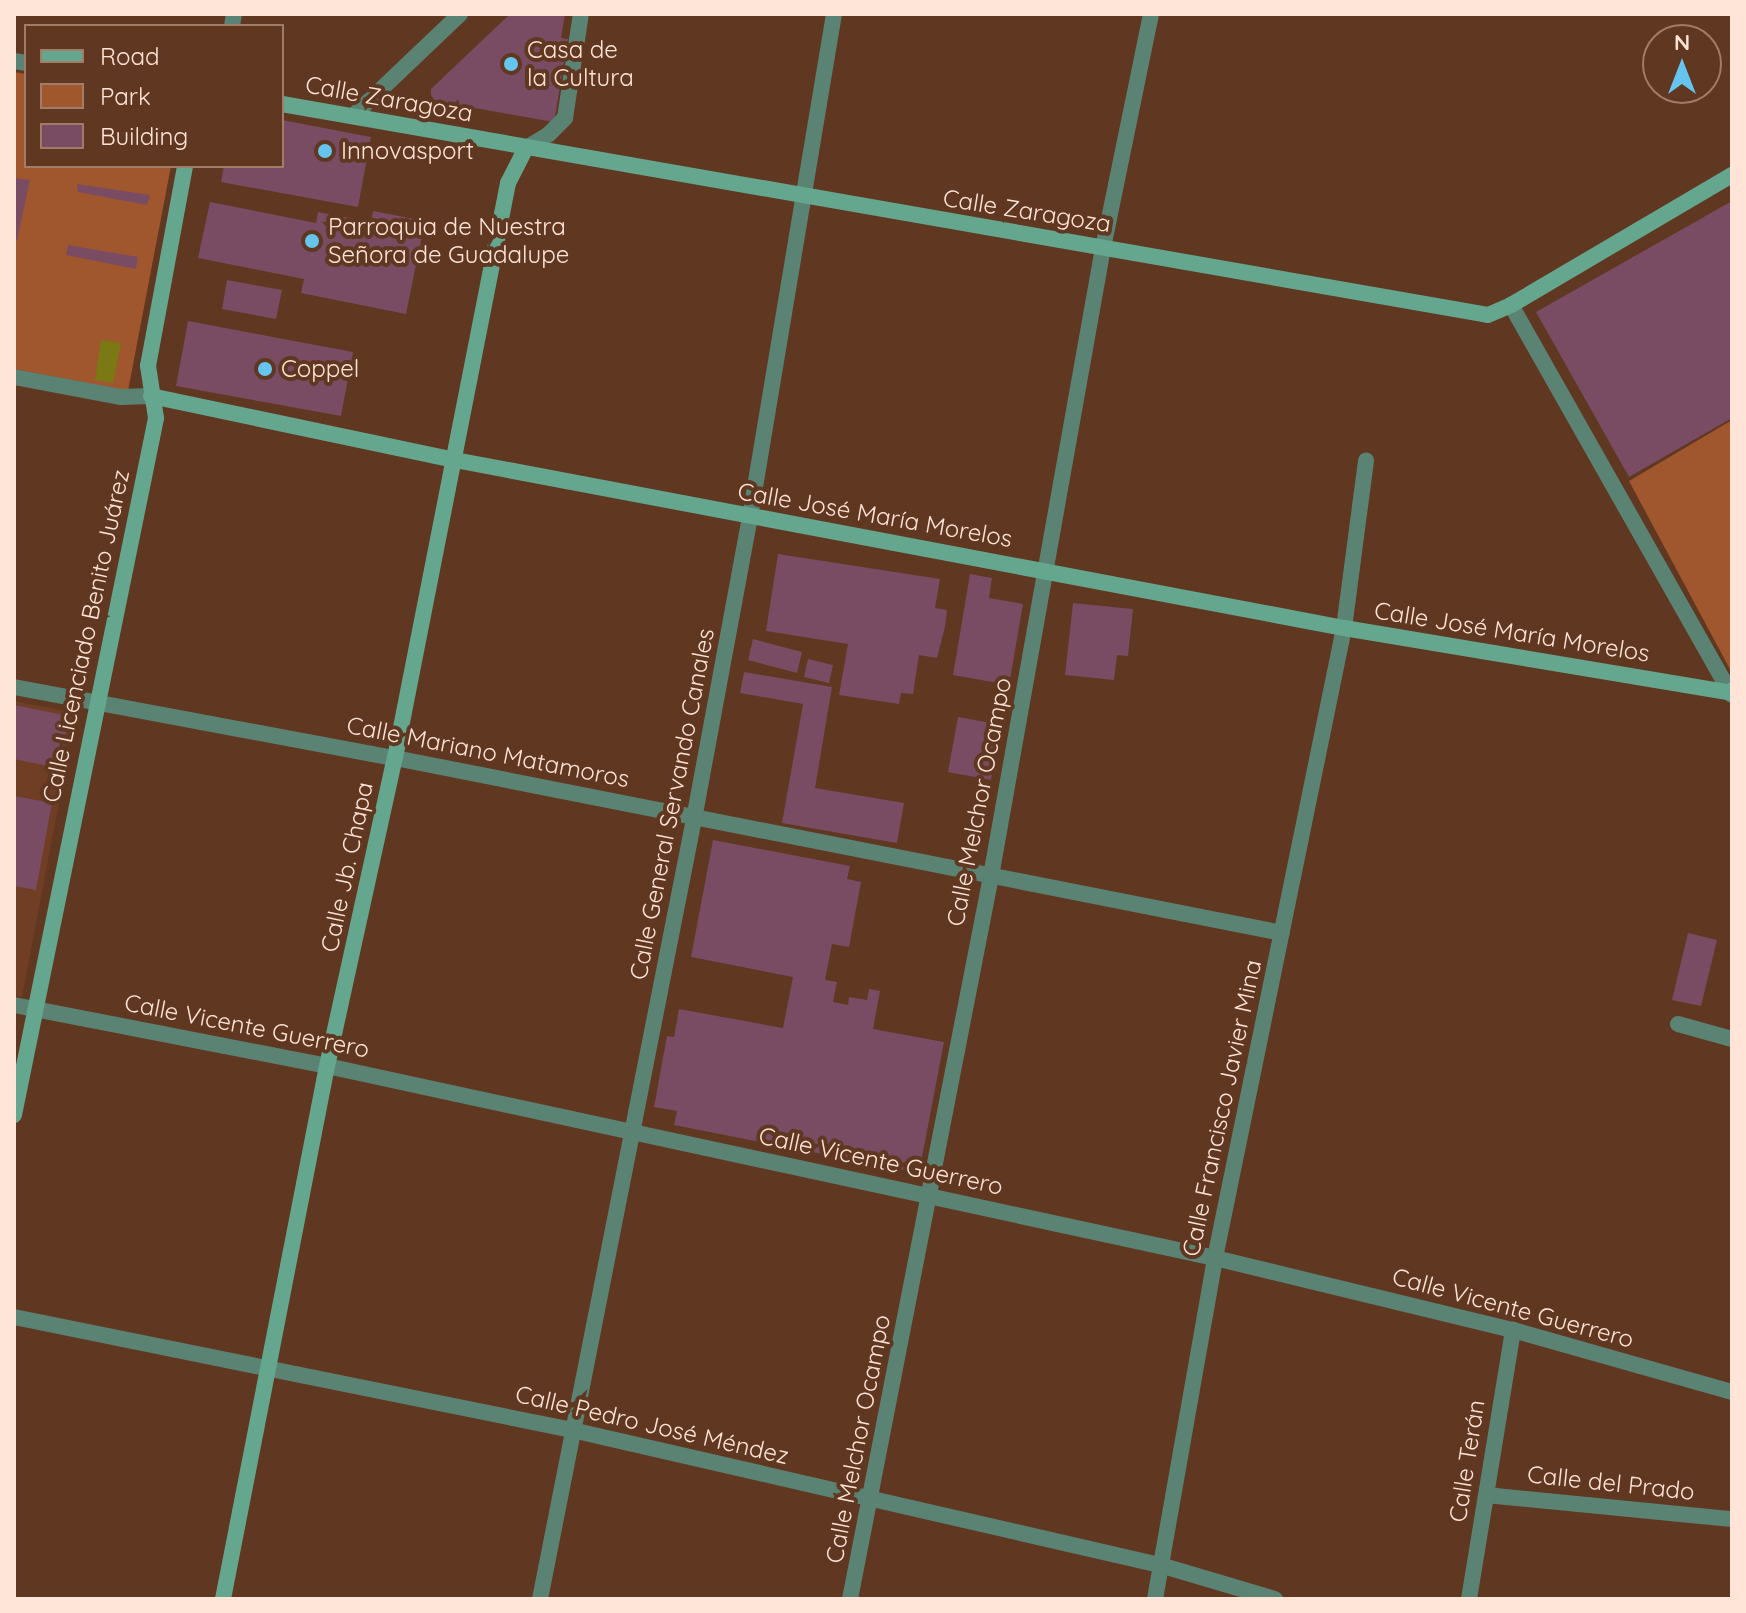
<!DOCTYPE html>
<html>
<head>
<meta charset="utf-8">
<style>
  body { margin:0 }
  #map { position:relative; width:1746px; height:1613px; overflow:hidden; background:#603720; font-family:Quicksand,sans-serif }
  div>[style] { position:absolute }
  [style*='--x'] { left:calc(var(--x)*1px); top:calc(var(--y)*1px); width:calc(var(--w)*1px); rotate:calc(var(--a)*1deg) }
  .built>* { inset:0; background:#6f3e24 }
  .green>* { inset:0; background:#a0572d }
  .water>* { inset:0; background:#7b7914 }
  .building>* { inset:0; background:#794c63 }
  .street>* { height:16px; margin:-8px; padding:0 8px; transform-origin:8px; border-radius:8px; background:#5a8373 }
  .secondary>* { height:16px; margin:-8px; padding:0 8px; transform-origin:8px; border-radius:8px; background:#64a68e }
  .dots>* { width:22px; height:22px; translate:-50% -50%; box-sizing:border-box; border:4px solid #603720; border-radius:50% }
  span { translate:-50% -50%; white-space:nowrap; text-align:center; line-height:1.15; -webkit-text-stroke:8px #603720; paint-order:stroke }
  .poi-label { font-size:24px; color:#ffe4d7 }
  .left { translate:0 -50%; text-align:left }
  .street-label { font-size:24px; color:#ffe4d7 }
  .frame { position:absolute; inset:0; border:16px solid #ffe4d7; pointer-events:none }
  .legend { position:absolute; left:24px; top:24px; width:260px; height:144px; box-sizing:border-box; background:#603720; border:2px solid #a07c69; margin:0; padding:10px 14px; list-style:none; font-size:24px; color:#ffe4d7 }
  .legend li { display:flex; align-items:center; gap:16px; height:40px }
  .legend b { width:40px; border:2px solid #a07c69 }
  .north { position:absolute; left:1642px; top:24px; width:80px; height:80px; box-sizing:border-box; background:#603720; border:2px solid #a07c69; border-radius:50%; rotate:0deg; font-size:22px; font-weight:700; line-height:32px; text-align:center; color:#ffe4d7 }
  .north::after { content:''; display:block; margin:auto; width:28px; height:36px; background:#65c5ee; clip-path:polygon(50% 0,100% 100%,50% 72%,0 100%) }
</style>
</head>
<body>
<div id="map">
  <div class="built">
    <i style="clip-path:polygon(14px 701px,76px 713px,22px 997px,14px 995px)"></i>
  </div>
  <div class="green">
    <i style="clip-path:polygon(14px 72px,26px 74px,26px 166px,171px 166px,128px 391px,14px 369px)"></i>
    <i style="clip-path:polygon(1732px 420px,1732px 673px,1629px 481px)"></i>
  </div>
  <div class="water">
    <i style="clip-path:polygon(101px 340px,121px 343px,113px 383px,95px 380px)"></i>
  </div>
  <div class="building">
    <i style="clip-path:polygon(510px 14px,565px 14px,561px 38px,568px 39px,554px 122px,435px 101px,431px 95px,431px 89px)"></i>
    <i style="clip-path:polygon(282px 120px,371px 137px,358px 207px,221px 182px,224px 166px,282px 166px)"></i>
    <i style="clip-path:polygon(14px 178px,30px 180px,17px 240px,14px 239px)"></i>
    <i style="clip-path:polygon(77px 184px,150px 195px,147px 205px,78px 192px)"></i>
    <i style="clip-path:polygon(1732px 201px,1732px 418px,1629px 477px,1536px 312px)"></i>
    <i style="clip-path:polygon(210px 202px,316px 223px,318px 212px,371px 222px,373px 211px,425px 221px,406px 314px,301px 293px,304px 279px,198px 258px)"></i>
    <i style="clip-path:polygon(68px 245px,138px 257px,136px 269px,66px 255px)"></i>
    <i style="clip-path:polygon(227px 280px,282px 290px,276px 319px,222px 309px)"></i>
    <i style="clip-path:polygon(188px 321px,353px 352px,341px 416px,176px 386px)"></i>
    <i style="clip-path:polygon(778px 554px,940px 579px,935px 608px,947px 610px,945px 627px,937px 658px,919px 655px,913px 694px,901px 693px,899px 704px,839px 695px,848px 644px,766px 631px)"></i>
    <i style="clip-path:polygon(970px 574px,992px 578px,989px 598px,1023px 604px,1009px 685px,953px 675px)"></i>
    <i style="clip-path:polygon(1073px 603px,1133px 609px,1128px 656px,1117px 655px,1114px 680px,1065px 675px)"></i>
    <i style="clip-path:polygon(753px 639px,802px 652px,797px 673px,748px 660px)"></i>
    <i style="clip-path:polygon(808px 659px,833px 665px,829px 683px,804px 677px)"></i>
    <i style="clip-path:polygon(744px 672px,832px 687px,815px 788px,904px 803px,897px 843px,782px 823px,803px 704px,740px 693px)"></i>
    <i style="clip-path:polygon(14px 705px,69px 716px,59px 768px,14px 759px)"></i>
    <i style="clip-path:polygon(958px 717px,1002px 725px,991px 780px,948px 772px)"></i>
    <i style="clip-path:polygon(14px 796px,52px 803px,36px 890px,14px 886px)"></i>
    <i style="clip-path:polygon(713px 840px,850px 866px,847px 879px,861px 882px,849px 947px,832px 944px,825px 980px,837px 982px,833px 1002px,848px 1005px,849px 997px,867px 1000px,869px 989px,880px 991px,873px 1029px,944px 1042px,919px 1173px,674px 1125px,677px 1111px,654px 1107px,667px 1036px,674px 1037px,679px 1009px,783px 1028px,793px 977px,691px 957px)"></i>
    <i style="clip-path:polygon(1688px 933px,1717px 940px,1701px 1006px,1672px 1000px)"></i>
  </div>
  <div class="street">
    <i style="--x:232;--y:26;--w:12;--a:-81"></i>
    <i style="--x:14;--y:61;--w:12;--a:9"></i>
    <i style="--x:353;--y:116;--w:148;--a:-43.6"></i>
    <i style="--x:526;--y:148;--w:27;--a:-31"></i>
    <i style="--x:549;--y:134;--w:23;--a:-45"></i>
    <i style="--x:565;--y:118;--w:105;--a:-81.3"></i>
    <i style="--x:1511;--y:305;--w:448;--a:60.5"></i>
    <i style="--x:14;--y:377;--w:109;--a:10.6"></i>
    <i style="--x:121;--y:397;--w:30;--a:-2"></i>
    <i style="--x:14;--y:687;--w:388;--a:10.6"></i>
    <i style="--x:395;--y:758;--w:904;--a:11.16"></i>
    <i style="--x:14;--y:1005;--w:319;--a:11"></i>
    <i style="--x:327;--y:1066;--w:909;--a:12.2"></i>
    <i style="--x:1215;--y:1258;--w:307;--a:13.6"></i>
    <i style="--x:1513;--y:1330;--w:228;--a:15.8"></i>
    <i style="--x:1678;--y:1024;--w:56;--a:15.5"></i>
    <i style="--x:14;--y:1317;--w:569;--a:11.45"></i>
    <i style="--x:572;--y:1430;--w:603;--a:12.93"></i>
    <i style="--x:1160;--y:1565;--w:120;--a:16.5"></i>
    <i style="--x:1486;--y:1495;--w:247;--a:5.6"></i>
    <i style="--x:540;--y:1599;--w:795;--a:-78.83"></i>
    <i style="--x:694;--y:819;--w:307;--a:-79.5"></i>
    <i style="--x:750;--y:517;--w:510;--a:-80.52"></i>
    <i style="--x:850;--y:1599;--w:737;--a:-78.96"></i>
    <i style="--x:991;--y:876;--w:638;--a:-79.89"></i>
    <i style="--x:1103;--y:248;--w:239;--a:-78.4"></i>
    <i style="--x:1155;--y:1599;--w:346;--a:-80"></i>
    <i style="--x:1215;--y:1258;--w:643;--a:-78.43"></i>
    <i style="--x:1344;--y:628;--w:169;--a:-82.5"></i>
    <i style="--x:1469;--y:1599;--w:273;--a:-80.7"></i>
  </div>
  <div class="secondary">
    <i style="--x:282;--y:104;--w:1224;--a:9.92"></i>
    <i style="--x:1488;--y:315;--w:25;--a:-23"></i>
    <i style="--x:1511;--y:305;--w:256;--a:-30.5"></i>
    <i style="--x:151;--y:396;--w:311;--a:11.9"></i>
    <i style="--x:455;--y:460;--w:905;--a:10.7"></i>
    <i style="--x:1344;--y:628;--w:392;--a:9.5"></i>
    <i style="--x:1731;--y:693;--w:3;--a:-72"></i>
    <i style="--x:14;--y:1115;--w:711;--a:-78.48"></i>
    <i style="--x:156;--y:418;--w:53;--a:-98.7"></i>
    <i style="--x:148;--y:366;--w:203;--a:-79.5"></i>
    <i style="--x:223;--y:1599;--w:543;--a:-78.96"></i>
    <i style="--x:327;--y:1066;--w:315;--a:-77.6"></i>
    <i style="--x:395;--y:758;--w:586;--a:-78.88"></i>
    <i style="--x:508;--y:183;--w:39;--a:-63"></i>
  </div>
  <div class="dots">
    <i style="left:511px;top:64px;background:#65c5ee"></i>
    <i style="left:325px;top:151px;background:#65c5ee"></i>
    <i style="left:312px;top:241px;background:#65c5ee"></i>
    <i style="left:265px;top:369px;background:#65c5ee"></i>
  </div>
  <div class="poi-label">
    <span class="left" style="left:527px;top:64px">Casa de<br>la Cultura</span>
    <span class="left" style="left:341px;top:151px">Innovasport</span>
    <span class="left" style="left:328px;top:241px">Parroquia de Nuestra<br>Señora de Guadalupe</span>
    <span class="left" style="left:281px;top:369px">Coppel</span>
  </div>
  <div class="street-label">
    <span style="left:389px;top:99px;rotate:10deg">Calle Zaragoza</span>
    <span style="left:1027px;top:211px;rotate:9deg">Calle Zaragoza</span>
    <span style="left:875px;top:515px;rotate:10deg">Calle José María Morelos</span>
    <span style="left:1512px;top:632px;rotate:9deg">Calle José María Morelos</span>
    <span style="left:86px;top:636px;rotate:-78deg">Calle Licenciado Benito Juárez</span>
    <span style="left:488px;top:752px;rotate:11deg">Calle Mariano Matamoros</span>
    <span style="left:979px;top:802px;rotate:-79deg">Calle Melchor Ocampo</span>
    <span style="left:672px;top:804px;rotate:-79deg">Calle General Servando Canales</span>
    <span style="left:347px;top:867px;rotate:-78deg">Calle Jb. Chapa</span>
    <span style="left:247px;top:1026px;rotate:11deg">Calle Vicente Guerrero</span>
    <span style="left:1222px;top:1108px;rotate:-78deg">Calle Francisco Javier Mina</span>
    <span style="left:881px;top:1161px;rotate:12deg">Calle Vicente Guerrero</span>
    <span style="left:1513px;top:1308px;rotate:15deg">Calle Vicente Guerrero</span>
    <span style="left:652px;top:1425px;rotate:13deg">Calle Pedro José Méndez</span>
    <span style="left:858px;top:1439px;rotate:-79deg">Calle Melchor Ocampo</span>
    <span style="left:1467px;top:1461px;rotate:-81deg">Calle Terán</span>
    <span style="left:1611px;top:1483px;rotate:6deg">Calle del Prado</span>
  </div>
  <div class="frame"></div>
  <ul class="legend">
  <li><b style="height:10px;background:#64a68e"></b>Road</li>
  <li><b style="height:22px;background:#a0572d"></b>Park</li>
  <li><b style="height:22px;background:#794c63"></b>Building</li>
  </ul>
  <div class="north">N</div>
</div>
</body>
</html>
